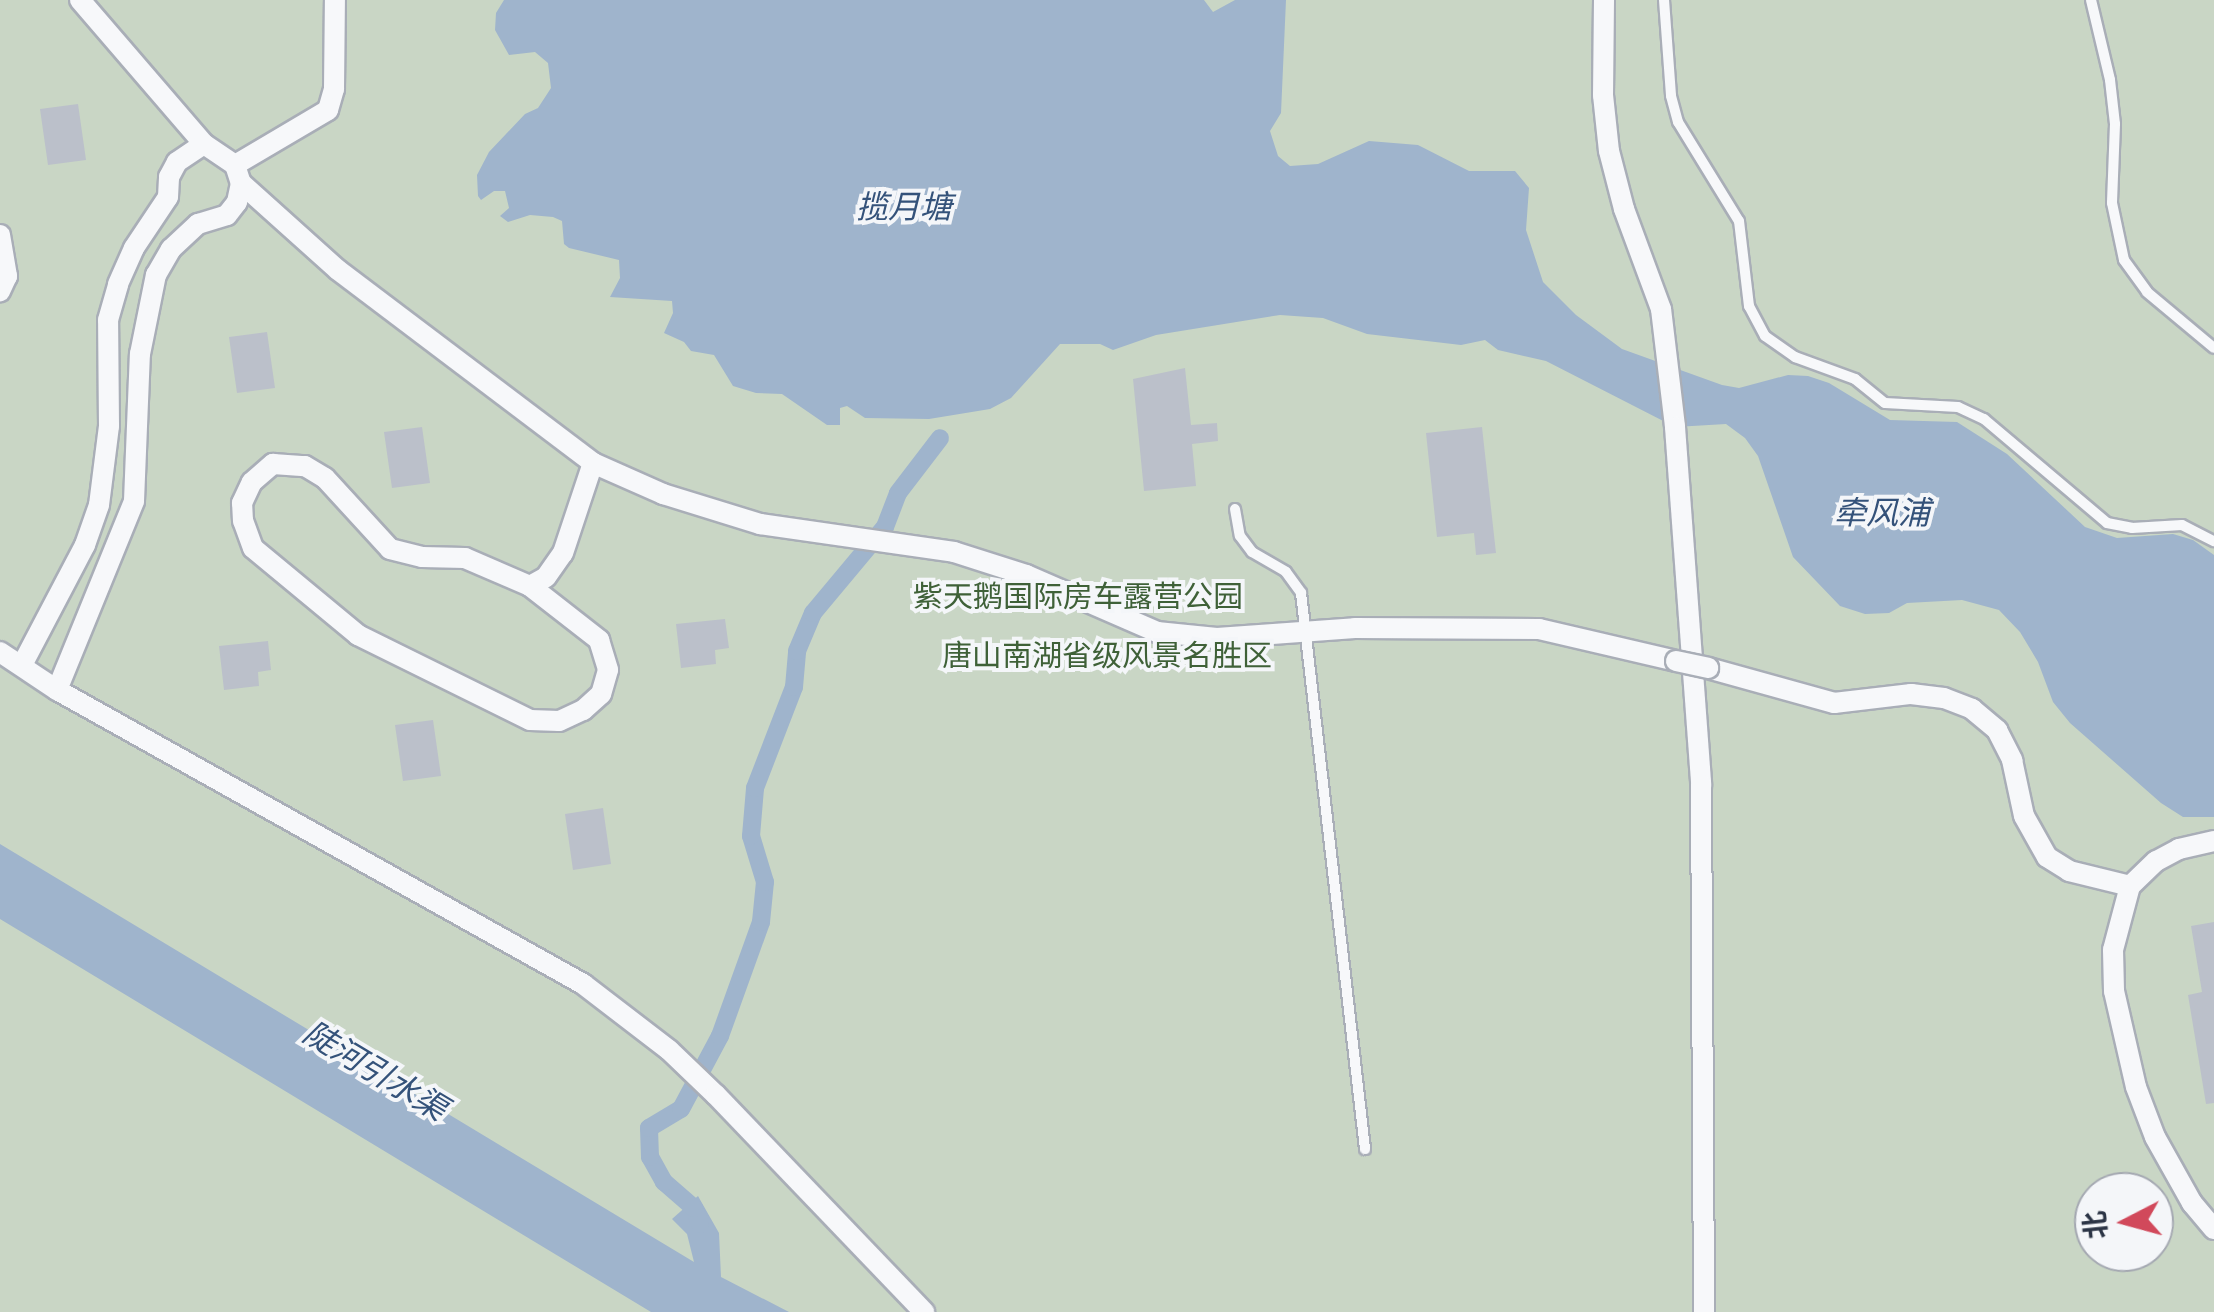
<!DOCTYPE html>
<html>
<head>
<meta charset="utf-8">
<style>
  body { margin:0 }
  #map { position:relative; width:2214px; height:1312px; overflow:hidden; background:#e4e7ec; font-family:"DM Sans","Noto Sans SC",sans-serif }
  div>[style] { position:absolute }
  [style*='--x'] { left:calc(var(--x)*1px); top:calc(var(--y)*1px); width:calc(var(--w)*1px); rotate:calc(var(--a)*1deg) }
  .green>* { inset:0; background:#c9d6c5 }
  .water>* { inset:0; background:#9fb4cc }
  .canal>* { height:18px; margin:-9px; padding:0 9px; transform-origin:9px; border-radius:9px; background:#9fb4cc }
  .building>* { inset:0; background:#bbc0ca }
  .roads { filter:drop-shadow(2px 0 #a9aeb7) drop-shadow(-2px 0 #a9aeb7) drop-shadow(0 2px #a9aeb7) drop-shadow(0 -2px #a9aeb7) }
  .lane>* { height:10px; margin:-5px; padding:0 5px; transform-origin:5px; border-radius:5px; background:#f7f8fa }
  .street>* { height:20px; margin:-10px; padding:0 10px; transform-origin:10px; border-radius:10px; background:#f7f8fa }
  .bridges { filter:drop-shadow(2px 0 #a9aeb7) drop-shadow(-2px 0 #a9aeb7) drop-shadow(0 2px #a9aeb7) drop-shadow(0 -2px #a9aeb7) }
  .street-bridge>* { height:20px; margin:-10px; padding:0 10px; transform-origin:10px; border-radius:10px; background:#f7f8fa }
  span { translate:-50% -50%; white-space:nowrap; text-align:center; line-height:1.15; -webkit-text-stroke:8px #f4f6f9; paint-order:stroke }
  .park-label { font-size:30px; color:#3f6138 }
  .water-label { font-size:32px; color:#34527a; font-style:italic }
  .north { position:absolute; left:2074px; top:1172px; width:100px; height:100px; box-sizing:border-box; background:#f4f6f9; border:2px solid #a4a8b1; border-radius:50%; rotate:264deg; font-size:28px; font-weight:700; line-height:40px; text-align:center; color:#2b3445 }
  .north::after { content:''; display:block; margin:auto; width:35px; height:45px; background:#d1495b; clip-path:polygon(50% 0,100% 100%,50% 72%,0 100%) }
</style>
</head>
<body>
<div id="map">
  <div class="green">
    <i style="clip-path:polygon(evenodd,0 0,2214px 0,2214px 1312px,0 1312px,0 0,2094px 1192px,2154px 1192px,2154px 1252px,2094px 1252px,2094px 1192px)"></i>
  </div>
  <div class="water">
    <i style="clip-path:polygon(504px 0,1204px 0,1213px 12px,1235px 0,1286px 0,1281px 113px,1270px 131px,1278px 156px,1290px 166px,1318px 164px,1369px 141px,1418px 145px,1469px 171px,1515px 171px,1529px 188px,1526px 230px,1543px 282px,1576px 315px,1622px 349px,1722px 385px,1739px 388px,1788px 375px,1808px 376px,1829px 383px,1890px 420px,1957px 422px,2007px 454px,2085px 527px,2117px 538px,2173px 534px,2193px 540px,2214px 555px,2214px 817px,2183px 817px,2161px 803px,2070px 723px,2053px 702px,2038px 662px,2020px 632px,1999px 610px,1962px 600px,1907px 603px,1889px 613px,1865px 614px,1840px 606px,1793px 557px,1758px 456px,1745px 438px,1726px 424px,1675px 427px,1546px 361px,1498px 350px,1485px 340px,1461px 345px,1367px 334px,1323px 318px,1280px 315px,1156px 335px,1113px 350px,1100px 344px,1060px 344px,1011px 398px,990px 409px,929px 419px,865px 418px,847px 406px,840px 408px,840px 425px,827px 425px,782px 394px,756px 393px,733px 386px,714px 355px,691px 351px,684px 342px,664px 333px,673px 313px,672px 301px,610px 297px,620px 278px,619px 260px,569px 248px,564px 244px,562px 221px,553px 217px,530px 215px,508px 222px,500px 216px,509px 208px,505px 191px,494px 191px,481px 200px,478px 196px,477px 175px,489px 152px,525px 114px,538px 108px,551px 88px,548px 63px,535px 52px,509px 55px,495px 30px,496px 13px)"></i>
    <i style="clip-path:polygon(0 844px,694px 1262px,687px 1234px,672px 1219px,698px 1196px,719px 1233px,721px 1277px,789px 1312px,651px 1312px,0 919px)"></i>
  </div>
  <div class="canal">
    <i style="--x:700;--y:1224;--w:17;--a:-111"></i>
    <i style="--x:694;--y:1208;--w:40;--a:-139"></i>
    <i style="--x:664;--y:1182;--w:29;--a:-119"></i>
    <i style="--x:650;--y:1157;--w:29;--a:-92"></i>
    <i style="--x:649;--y:1128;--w:37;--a:-31"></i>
    <i style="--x:681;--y:1109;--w:83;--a:-61.9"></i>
    <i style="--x:720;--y:1036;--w:121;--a:-70.2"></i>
    <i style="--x:761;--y:922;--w:40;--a:-84.3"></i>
    <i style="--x:765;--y:882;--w:48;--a:-106.9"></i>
    <i style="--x:751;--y:836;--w:48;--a:-85.2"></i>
    <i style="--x:755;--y:788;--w:108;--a:-68.9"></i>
    <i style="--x:794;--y:687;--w:36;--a:-85"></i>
    <i style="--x:797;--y:651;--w:41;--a:-67.2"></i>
    <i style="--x:813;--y:613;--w:112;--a:-50.1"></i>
    <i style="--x:885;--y:527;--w:36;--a:-69"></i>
    <i style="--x:898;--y:493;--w:69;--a:-52.6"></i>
  </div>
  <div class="building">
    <i style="clip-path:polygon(78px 104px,86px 160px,48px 165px,40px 109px)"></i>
    <i style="clip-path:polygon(267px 332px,275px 388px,237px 393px,229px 337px)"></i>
    <i style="clip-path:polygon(1185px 368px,1191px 425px,1217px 423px,1218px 441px,1192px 444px,1196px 486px,1144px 491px,1133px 379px)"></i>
    <i style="clip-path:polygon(422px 427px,430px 483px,392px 488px,384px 432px)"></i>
    <i style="clip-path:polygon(1482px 427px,1496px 553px,1476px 555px,1474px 533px,1437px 537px,1426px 433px)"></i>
    <i style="clip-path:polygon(725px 619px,729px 648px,715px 650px,716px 664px,681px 668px,676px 624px)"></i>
    <i style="clip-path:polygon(268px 641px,271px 670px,258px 672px,259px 686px,224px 690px,219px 646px)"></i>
    <i style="clip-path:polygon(433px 720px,441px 776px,403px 781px,395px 725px)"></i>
    <i style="clip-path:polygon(603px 808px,611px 864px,573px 870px,565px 814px)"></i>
    <i style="clip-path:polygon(2214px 922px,2214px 1103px,2206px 1104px,2188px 995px,2202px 992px,2191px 926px)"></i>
  </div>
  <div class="roads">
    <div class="lane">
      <i style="--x:1664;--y:0;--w:96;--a:85.8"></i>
      <i style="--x:1671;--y:96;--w:27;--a:75"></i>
      <i style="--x:1678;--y:122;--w:116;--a:58.4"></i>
      <i style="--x:1739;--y:221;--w:86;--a:83.3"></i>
      <i style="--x:1749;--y:306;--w:34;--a:62"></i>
      <i style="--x:1765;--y:336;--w:37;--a:35"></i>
      <i style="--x:1795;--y:357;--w:64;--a:20.1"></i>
      <i style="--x:1855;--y:379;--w:38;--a:39"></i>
      <i style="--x:1885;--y:403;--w:73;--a:3.1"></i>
      <i style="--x:1958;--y:407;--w:29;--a:25"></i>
      <i style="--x:1984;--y:419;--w:161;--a:40.2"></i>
      <i style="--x:2107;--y:523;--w:25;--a:11"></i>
      <i style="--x:2132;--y:528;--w:50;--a:-3.4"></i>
      <i style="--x:2182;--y:525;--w:36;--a:27"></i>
      <i style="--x:2091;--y:0;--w:82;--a:76.6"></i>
      <i style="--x:2110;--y:80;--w:44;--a:83.5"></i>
      <i style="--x:2115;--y:124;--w:79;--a:92.2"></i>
      <i style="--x:2112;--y:203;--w:58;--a:78.1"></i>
      <i style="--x:2124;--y:260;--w:39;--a:54"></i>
      <i style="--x:2147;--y:292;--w:87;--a:39.9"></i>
      <i style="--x:1235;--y:509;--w:27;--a:80"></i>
      <i style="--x:1240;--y:536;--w:20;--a:53"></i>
      <i style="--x:1252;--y:552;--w:39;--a:30"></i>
      <i style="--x:1286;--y:572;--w:26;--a:54"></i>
      <i style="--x:1301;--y:593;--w:560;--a:83.43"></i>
    </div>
    <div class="street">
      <i style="--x:80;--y:0;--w:190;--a:49.3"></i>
      <i style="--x:204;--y:144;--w:37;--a:34"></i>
      <i style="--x:235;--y:165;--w:19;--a:72"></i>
      <i style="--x:241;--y:183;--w:130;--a:41.9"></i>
      <i style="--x:338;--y:270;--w:320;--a:37.1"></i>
      <i style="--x:593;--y:463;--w:77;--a:23.9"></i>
      <i style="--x:663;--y:494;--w:102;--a:17.2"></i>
      <i style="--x:760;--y:524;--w:196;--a:8.2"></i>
      <i style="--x:954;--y:552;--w:76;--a:17.7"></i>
      <i style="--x:1026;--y:575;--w:143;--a:23.5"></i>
      <i style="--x:1157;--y:632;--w:60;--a:5.7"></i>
      <i style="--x:1217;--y:638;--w:138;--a:-4.1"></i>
      <i style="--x:1355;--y:628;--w:184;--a:0.3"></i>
      <i style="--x:1539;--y:629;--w:141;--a:13.1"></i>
      <i style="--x:1604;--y:0;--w:95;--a:90.6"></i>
      <i style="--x:1603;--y:95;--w:56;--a:83.9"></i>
      <i style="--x:1609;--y:151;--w:60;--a:75.5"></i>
      <i style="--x:1624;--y:209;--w:107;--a:69.7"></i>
      <i style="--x:1661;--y:309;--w:119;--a:83.2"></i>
      <i style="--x:1675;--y:427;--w:358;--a:85.8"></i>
      <i style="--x:1701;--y:784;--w:528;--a:89.67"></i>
      <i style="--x:235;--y:165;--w:108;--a:-30.6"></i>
      <i style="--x:328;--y:110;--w:22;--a:-74"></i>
      <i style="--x:334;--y:89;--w:89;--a:-89.4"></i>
      <i style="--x:0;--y:235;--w:42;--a:80.3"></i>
      <i style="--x:7;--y:276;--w:17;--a:115"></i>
      <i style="--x:530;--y:586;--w:88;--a:38"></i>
      <i style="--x:599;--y:640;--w:31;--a:73"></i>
      <i style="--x:608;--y:670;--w:25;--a:106"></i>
      <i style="--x:601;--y:694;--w:24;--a:138"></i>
      <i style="--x:583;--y:710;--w:26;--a:155"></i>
      <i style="--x:559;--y:721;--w:29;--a:-178"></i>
      <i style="--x:530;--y:720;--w:192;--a:-153.7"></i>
      <i style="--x:358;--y:635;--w:136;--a:-140.4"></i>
      <i style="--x:253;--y:548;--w:29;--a:-110"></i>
      <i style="--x:243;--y:521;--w:18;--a:-93"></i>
      <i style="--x:242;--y:503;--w:23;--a:-65"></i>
      <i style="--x:252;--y:482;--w:28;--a:-41"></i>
      <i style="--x:273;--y:464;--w:32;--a:4"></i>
      <i style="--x:305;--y:466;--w:23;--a:31"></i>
      <i style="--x:325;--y:478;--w:96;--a:47.5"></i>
      <i style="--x:390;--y:549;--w:33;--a:14"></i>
      <i style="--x:422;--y:557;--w:43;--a:1.3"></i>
      <i style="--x:465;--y:558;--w:71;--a:23.3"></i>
      <i style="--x:530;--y:586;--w:18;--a:-29"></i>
      <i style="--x:546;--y:577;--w:29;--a:-55"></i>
      <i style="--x:563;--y:553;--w:95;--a:-71.6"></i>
      <i style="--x:0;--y:652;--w:69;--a:33.7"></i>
      <i style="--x:57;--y:690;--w:603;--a:29.2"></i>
      <i style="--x:583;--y:984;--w:108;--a:37.5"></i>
      <i style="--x:669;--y:1050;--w:65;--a:43.8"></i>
      <i style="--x:716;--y:1095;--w:301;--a:46.2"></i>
      <i style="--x:22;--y:665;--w:136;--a:-62.3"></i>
      <i style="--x:85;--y:545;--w:42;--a:-70.7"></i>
      <i style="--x:99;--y:505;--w:80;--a:-82.8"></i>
      <i style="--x:109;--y:426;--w:106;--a:-90.5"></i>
      <i style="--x:108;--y:320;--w:37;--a:-74"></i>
      <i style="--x:118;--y:284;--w:39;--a:-66"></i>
      <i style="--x:134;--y:248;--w:61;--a:-56.3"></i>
      <i style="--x:168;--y:197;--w:20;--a:-87"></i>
      <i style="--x:169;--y:177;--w:17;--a:-62"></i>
      <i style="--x:177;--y:162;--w:32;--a:-34"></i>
      <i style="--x:1708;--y:668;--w:131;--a:15.5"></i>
      <i style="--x:1834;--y:703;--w:78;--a:-6.7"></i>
      <i style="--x:1911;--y:694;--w:33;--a:7"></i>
      <i style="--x:1944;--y:698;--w:30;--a:21"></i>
      <i style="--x:1972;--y:709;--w:33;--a:40"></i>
      <i style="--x:1997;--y:730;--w:34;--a:63"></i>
      <i style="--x:2012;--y:760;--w:57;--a:77.9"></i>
      <i style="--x:2024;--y:816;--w:47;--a:60.7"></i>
      <i style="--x:2047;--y:857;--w:26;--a:32"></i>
      <i style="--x:2069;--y:871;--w:63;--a:13.8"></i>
      <i style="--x:57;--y:690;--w:204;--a:-67.8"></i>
      <i style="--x:134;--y:501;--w:147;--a:-87.7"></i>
      <i style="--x:140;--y:354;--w:81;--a:-78.6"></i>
      <i style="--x:156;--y:275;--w:30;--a:-60"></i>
      <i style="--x:171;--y:249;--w:37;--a:-43"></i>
      <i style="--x:198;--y:224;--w:30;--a:-17"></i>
      <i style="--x:227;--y:215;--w:16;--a:-52"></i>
      <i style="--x:237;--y:202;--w:19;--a:-78"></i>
      <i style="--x:2214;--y:841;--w:36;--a:167"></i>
      <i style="--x:2179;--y:849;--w:26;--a:152"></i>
      <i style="--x:2156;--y:861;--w:36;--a:136"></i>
      <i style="--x:2130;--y:886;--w:66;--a:104.9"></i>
      <i style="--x:2113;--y:950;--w:41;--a:88.6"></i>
      <i style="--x:2114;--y:991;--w:98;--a:77.1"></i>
      <i style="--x:2136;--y:1087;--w:53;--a:69.2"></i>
      <i style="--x:2155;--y:1137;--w:76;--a:60.7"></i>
      <i style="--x:2192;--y:1203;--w:34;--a:50"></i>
    </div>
  </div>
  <div class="bridges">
    <div class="street-bridge">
      <i style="--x:1676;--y:661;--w:33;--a:12"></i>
    </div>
  </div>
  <div class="park-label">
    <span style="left:1078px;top:597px">紫天鹅国际房车露营公园</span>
    <span style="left:1107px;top:656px">唐山南湖省级风景名胜区</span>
  </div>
  <div class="water-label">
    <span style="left:904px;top:207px">揽月塘</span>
    <span style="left:1882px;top:513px">牵风浦</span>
    <span style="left:375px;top:1071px;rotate:31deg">陡河引水渠</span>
  </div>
  <div class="north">北</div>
</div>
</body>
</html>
